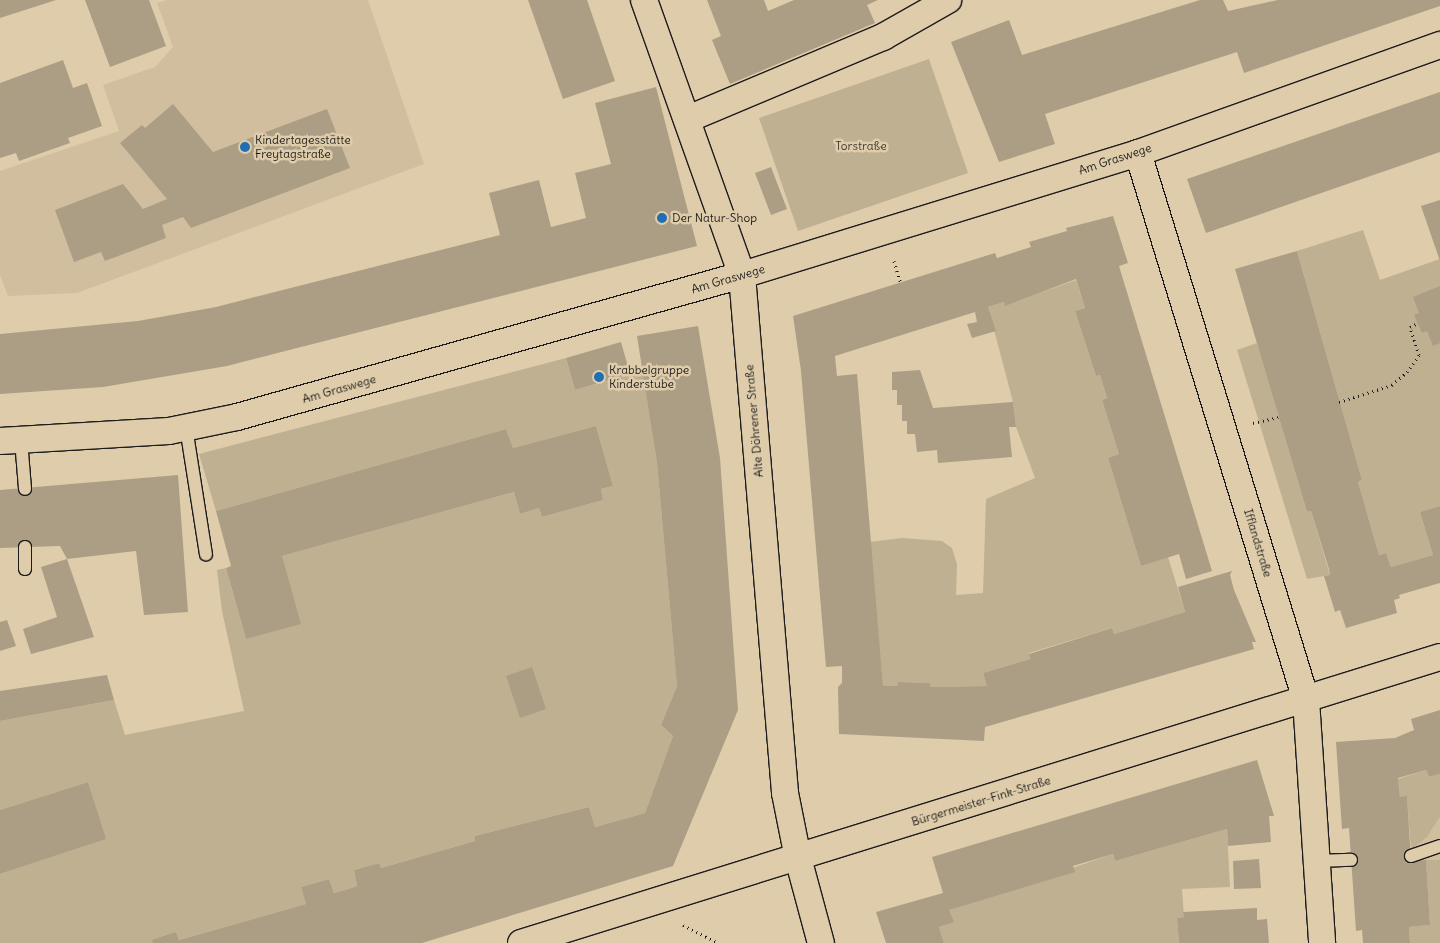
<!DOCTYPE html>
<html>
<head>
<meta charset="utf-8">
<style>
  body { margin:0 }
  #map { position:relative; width:1440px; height:943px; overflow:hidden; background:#dfccaa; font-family:Delius,sans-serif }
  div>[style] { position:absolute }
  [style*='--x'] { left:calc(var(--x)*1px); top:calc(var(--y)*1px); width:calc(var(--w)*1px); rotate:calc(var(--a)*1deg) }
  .built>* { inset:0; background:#d0be9f }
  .green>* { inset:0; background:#c0b092 }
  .building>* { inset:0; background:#ac9e85 }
  .path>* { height:3px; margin-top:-1.5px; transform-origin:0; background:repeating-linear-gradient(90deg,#1c1c1c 0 1px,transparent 0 5px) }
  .roads { filter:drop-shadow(1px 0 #1c1c1c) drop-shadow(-1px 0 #1c1c1c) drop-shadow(0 1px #1c1c1c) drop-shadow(0 -1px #1c1c1c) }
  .lane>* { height:12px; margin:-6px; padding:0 6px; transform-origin:6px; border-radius:6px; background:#dfccaa }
  .street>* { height:26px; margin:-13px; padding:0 13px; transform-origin:13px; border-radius:13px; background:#dfccaa }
  .dots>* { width:14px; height:14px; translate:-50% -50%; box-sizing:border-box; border:2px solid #dfccaa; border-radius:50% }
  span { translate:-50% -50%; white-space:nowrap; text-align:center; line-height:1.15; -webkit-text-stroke:5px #dfccaa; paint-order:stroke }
  .poi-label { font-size:12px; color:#1c1c1c }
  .left { translate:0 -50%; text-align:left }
  .park-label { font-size:12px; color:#3d3a34 }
  .street-label { font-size:12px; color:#1c1c1c }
</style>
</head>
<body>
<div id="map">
  <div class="built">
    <i style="clip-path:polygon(167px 0,368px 0,424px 164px,77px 293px,8px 296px,0 275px,0 171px,119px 131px,103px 85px,155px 67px,173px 47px,157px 3px)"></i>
    <i style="clip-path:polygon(1440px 817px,1440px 860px,1411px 861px,1411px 850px,1427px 837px)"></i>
  </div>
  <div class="green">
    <i style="clip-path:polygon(929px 59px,968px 173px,798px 231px,759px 118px)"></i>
    <i style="clip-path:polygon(1363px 230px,1380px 280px,1440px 259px,1440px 506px,1420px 512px,1433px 555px,1391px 567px,1386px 553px,1379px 555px,1358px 482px,1362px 480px,1297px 251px)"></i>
    <i style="clip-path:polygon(1076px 280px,1085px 308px,1075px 311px,1096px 376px,1100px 375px,1107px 398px,1102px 400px,1119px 454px,1108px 458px,1141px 566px,1168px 557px,1185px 612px,1114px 634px,1112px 628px,1029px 653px,1030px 659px,983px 673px,987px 686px,930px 687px,930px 683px,899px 682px,898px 686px,883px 686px,869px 542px,902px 538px,942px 541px,952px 548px,957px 564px,956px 595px,983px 593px,986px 499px,1035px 478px,1016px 427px,1013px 402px,988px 307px,1004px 302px,1005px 305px)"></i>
    <i style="clip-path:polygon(1257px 343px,1307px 512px,1311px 511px,1330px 575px,1307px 579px,1237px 350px)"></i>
    <i style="clip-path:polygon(566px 358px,575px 390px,643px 371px,657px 463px,677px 686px,661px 725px,673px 736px,645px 813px,595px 827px,589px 807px,475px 836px,475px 841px,381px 868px,379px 863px,354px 870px,357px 886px,345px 890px,334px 893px,329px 879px,301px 887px,306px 904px,179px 940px,176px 932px,153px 943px,0 943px,0 874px,105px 839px,88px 782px,0 810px,0 721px,114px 700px,125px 735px,244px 711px,222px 611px,217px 570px,226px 568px,246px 639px,282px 556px,514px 492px,520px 514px,539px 508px,542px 517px,603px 500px,601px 489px,613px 486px,596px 426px,513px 448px,506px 429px,216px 511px,199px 454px)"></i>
    <i style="clip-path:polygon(1426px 770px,1429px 777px,1440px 774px,1440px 817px,1427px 837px,1411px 850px,1407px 797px,1400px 797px,1398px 779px)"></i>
    <i style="clip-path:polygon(1227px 829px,1230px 887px,1182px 889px,1184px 917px,1177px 918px,1179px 943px,944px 943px,939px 927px,953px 922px,949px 910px,1113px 854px,1115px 861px)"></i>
    <i style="clip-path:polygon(1426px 860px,1440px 860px,1440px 943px,1410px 943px,1409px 927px,1430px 925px)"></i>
  </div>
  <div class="building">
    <i style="clip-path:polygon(0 0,56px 0,0 18px)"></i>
    <i style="clip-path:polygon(85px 0,149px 0,166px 46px,110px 67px)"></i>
    <i style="clip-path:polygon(528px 0,587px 0,615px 81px,563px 99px)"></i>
    <i style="clip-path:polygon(707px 0,764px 0,768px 11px,794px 0,878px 0,867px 5px,875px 23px,730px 84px,712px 40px,721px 36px)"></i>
    <i style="clip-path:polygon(1200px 0,1223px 0,1228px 11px,1278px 0,1440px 0,1440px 6px,1244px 73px,1237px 52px,1045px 114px,1055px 144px,999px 162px,951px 42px,1009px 20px,1022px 55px)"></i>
    <i style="clip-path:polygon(63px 60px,73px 88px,87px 83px,102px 126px,68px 138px,70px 143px,19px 161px,16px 153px,0 158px,0 83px)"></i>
    <i style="clip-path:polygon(656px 87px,697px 246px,227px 366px,103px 387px,0 394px,0 334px,138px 321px,216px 307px,500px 235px,489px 193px,539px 180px,551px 227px,586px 218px,575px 173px,611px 164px,595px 103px)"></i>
    <i style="clip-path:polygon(1440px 92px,1440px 152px,1206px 233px,1187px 179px)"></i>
    <i style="clip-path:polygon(173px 104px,213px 152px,327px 109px,350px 168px,191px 228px,183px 217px,162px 225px,166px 238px,105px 261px,101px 252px,74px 262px,55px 210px,123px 184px,143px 209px,167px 199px,120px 143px,142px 125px,145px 128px)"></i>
    <i style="clip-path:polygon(771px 167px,787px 209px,771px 215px,755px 173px)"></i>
    <i style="clip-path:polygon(1440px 200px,1440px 261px,1421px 206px)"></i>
    <i style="clip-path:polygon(1113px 216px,1128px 263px,1119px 266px,1212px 571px,1186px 579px,1179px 554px,1141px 566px,1108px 458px,1119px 454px,1102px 400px,1107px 398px,1100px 375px,1096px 376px,1075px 311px,1085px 308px,1076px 279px,1005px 306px,1004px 302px,988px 307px,996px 331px,972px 338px,967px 324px,977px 322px,975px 312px,835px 356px,837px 376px,857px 374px,883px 686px,898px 686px,898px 682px,930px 683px,930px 687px,987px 686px,983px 673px,1030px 659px,1029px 654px,1112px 628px,1114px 634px,1185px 612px,1178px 587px,1232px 571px,1230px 575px,1234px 590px,1256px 642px,1252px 642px,1254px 649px,985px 727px,984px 741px,839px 734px,838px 687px,842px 683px,842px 666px,826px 667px,801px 371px,793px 316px,995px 253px,997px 258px,1031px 247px,1029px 242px,1067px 231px,1066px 228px)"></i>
    <i style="clip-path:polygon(1297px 251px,1362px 480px,1358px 482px,1379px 555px,1386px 553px,1391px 567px,1433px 555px,1420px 512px,1440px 506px,1440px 583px,1399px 595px,1400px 598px,1394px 600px,1397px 613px,1346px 628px,1340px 610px,1335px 612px,1324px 576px,1330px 575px,1329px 569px,1311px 511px,1307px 512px,1235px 269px)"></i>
    <i style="clip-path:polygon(1440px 286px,1440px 343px,1433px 346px,1427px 331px,1422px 333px,1414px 315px,1419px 313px,1413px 297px)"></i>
    <i style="clip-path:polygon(698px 326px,720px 458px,738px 710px,673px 866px,422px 943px,153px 943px,152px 940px,176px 932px,179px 940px,306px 904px,301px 887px,329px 879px,334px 893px,345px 890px,357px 886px,354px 870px,379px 863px,381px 868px,475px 841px,475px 836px,589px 807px,595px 827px,645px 813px,673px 736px,661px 725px,677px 686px,657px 463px,637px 336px)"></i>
    <i style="clip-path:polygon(621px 342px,630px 374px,575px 390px,566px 358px)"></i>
    <i style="clip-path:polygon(920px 370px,933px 408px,1013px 402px,1016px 427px,1009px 427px,1012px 457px,938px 463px,937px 450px,917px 452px,915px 434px,907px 434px,907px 421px,902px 421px,902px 405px,897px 405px,897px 390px,892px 390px,892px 372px)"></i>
    <i style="clip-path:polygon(596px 426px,613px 486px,601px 489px,603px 500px,542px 517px,539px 508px,520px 514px,514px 492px,282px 556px,301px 624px,246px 639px,226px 568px,231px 566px,216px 511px,506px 429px,513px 448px)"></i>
    <i style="clip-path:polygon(178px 475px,188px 612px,144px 615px,136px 551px,67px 559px,60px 546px,0 548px,0 490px)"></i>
    <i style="clip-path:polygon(67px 559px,94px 637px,31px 654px,23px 629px,57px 617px,41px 567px)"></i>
    <i style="clip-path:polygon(7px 620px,16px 646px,0 651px,0 622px)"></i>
    <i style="clip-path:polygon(532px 667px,546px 709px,520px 718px,506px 676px)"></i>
    <i style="clip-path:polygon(107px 675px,114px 700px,0 721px,0 691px)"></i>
    <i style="clip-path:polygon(1440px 710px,1440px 774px,1429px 777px,1426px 770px,1398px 778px,1400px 797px,1407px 796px,1411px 861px,1426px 860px,1430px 925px,1409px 927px,1410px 943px,1363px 943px,1362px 930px,1356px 931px,1349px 828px,1342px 829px,1336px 742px,1395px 738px,1414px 730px,1411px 719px)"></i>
    <i style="clip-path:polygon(1257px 760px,1274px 816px,1269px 816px,1271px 842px,1228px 846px,1227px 829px,1115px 861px,1113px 854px,1073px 866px,1075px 872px,949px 910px,954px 922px,939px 927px,944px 943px,886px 943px,876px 912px,943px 893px,932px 857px)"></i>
    <i style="clip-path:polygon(88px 782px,106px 839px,0 874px,0 810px)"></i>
    <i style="clip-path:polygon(1259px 859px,1261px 888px,1234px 889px,1233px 861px)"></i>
    <i style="clip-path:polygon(1257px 908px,1257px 920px,1267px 919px,1269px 943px,1179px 943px,1177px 918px,1184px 917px,1183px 912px)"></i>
  </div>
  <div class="path">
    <i style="--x:894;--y:261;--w:24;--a:73"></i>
    <i style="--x:1339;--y:402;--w:56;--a:-17.8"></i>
    <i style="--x:1392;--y:385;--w:20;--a:-41"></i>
    <i style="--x:1407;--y:372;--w:21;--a:-55"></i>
    <i style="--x:1419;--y:355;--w:29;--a:-108"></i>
    <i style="--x:1410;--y:327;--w:9;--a:-27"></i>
    <i style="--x:1253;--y:423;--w:26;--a:-13"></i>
    <i style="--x:683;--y:925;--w:39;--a:27"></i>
  </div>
  <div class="roads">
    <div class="lane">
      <i style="--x:186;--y:427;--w:129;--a:81.1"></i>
      <i style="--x:21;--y:440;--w:49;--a:85.3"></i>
      <i style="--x:25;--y:547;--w:22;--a:90"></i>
      <i style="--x:1411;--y:856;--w:31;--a:-19"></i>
      <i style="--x:1317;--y:861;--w:34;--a:-2"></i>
    </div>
    <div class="street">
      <i style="--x:644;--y:0;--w:292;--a:70.4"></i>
      <i style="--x:742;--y:275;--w:520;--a:85.25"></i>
      <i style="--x:785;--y:793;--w:66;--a:78.7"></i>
      <i style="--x:798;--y:858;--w:88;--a:74.9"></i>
      <i style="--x:688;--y:119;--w:212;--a:-22.8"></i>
      <i style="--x:883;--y:37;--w:75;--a:-29.6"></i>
      <i style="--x:1138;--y:153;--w:572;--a:72.93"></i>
      <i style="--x:1306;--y:700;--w:244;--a:86.2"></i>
      <i style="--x:0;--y:441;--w:169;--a:-3.4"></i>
      <i style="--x:169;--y:431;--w:69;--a:-11.6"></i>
      <i style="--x:237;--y:417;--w:525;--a:-15.71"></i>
      <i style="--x:742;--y:275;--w:414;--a:-17.1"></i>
      <i style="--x:1138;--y:153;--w:321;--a:-19.7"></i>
      <i style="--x:521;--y:943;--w:962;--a:-17.29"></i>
    </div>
  </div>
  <div class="dots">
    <i style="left:245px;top:147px;background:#1f6fb2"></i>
    <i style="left:662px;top:218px;background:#1f6fb2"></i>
    <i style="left:599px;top:377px;background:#1f6fb2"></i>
  </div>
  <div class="poi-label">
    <span class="left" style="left:255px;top:147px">Kindertagesstätte<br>Freytagstraße</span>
    <span class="left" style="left:672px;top:218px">Der Natur-Shop</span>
    <span class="left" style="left:609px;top:377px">Krabbelgruppe<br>Kinderstube</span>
  </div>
  <div class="park-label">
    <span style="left:861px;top:146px">Torstraße</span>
  </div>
  <div class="street-label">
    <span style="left:1115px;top:159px;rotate:-18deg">Am Graswege</span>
    <span style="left:728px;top:279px;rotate:-16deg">Am Graswege</span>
    <span style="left:339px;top:389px;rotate:-16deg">Am Graswege</span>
    <span style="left:754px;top:421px;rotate:-95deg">Alte Döhrener Straße</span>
    <span style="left:1258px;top:543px;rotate:73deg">Ifflandstraße</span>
    <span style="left:981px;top:801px;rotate:-17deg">Bürgermeister-Fink-Straße</span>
  </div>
</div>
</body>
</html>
